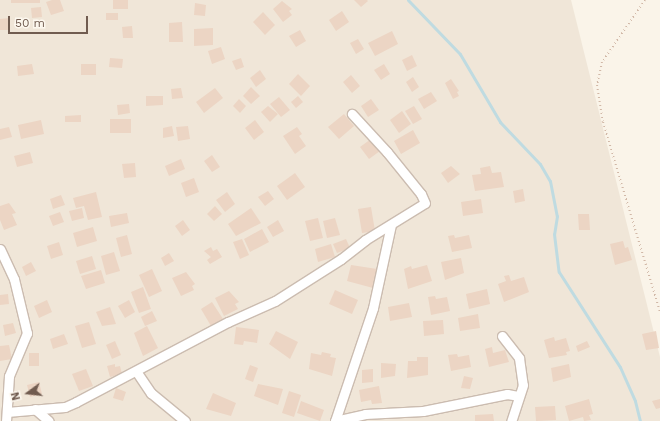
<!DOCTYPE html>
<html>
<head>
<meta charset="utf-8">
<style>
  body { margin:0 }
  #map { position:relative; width:660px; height:421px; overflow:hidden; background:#faf4e9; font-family:"Work Sans",sans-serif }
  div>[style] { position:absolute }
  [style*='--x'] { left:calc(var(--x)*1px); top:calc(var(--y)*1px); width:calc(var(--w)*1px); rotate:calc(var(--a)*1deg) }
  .residential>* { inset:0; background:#f0e6d8 }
  .stream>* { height:3px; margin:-1.5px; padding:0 1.5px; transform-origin:1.5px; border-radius:1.5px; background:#bfdbe1 }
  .building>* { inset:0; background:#ecd5c4 }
  .path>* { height:2px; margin-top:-1px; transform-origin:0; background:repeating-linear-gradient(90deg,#d1b8a7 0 1px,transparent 0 4px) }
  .roads { filter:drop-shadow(1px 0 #cbbcb0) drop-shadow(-1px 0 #cbbcb0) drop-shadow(0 1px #cbbcb0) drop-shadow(0 -1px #cbbcb0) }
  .street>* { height:9px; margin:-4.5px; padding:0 4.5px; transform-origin:4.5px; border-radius:4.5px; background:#fff }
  span { translate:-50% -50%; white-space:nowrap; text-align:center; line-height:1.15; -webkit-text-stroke:3.5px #fdf8ef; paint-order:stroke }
  .north { position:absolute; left:8px; top:373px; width:40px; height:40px; -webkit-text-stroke:3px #fdf8ef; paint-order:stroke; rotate:255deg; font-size:11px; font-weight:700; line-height:16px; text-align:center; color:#715c50 }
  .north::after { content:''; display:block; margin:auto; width:14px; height:18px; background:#715c50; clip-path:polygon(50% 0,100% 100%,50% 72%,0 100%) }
  .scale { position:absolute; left:8px; top:16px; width:80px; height:18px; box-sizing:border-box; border:2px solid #715c50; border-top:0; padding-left:5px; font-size:12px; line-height:14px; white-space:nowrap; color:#715c50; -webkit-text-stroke:3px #fdf8ef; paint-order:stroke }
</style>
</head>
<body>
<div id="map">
  <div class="residential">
    <i style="clip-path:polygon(0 0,571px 0,660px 357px,660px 421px,0 421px)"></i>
  </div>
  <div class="stream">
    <i style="--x:408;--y:0;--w:75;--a:46.1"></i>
    <i style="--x:460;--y:54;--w:79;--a:59.5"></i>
    <i style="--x:500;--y:122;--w:58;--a:46.4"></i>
    <i style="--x:540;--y:164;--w:20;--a:60"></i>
    <i style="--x:550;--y:181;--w:36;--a:79"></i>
    <i style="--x:557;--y:216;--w:18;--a:99"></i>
    <i style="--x:554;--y:234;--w:38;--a:83"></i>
    <i style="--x:559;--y:272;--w:113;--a:57.3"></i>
    <i style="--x:620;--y:367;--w:37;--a:66"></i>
    <i style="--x:635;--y:401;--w:21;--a:76"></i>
  </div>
  <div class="building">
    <i style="clip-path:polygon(11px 0,40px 0,40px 3px,11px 3px)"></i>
    <i style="clip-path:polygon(52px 0,60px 0,64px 11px,51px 15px,46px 2px)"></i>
    <i style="clip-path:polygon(113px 0,128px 0,128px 9px,113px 9px)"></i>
    <i style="clip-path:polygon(354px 0,367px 0,368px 1px,361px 7px)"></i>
    <i style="clip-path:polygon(282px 1px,292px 9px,289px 11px,292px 15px,283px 22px,273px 9px)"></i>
    <i style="clip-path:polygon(195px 3px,206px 5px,205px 16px,194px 15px)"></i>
    <i style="clip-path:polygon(41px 7px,42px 17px,32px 18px,31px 8px)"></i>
    <i style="clip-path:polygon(342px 11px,349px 22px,336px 31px,329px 20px)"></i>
    <i style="clip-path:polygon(263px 12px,275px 25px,265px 35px,253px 22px)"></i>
    <i style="clip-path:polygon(106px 13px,118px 13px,118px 20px,106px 20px)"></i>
    <i style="clip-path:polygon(10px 18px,10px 30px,0 30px,0 19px)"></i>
    <i style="clip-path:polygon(182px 22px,183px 42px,169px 42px,169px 23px)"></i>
    <i style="clip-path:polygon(132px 26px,133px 38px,123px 38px,122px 27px)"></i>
    <i style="clip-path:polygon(213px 28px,213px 45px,194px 46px,194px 29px)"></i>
    <i style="clip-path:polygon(300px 30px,306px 41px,296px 47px,289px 36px)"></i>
    <i style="clip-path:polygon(392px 31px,398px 44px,375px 56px,368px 43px)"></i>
    <i style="clip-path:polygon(358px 39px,364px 49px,356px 54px,350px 43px)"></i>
    <i style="clip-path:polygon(221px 47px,225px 59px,212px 64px,208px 51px)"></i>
    <i style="clip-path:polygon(412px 55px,417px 66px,407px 71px,402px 60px)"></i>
    <i style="clip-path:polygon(110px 58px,123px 59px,122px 68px,109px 67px)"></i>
    <i style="clip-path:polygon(241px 58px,244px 67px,236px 70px,232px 61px)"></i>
    <i style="clip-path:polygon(32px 64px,34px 74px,18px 76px,17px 66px)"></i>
    <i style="clip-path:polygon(81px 64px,96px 64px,96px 75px,81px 75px)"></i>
    <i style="clip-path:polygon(384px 64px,390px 74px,381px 80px,374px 70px)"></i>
    <i style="clip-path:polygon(260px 70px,266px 79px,256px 87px,250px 78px)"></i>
    <i style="clip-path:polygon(298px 74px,310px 86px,301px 96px,289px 84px)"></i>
    <i style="clip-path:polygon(351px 75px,360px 86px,352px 93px,343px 82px)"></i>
    <i style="clip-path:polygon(413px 77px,419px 87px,412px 92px,406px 82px)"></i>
    <i style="clip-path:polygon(451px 79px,459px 91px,457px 92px,459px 96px,453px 99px,445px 83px)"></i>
    <i style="clip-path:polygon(251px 87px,260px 96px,251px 104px,243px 96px)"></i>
    <i style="clip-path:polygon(181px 88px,183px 98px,172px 99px,171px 89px)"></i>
    <i style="clip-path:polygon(215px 88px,223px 98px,204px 113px,196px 102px)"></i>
    <i style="clip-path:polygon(431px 92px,437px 101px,424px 109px,418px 99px)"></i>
    <i style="clip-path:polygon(146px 96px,163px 96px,163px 105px,146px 106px)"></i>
    <i style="clip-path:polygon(298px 96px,303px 102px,296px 108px,291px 102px)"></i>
    <i style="clip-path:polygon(279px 97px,290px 110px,281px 117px,270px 104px)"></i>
    <i style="clip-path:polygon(239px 99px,246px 106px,240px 113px,233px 106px)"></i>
    <i style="clip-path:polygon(371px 99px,379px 110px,368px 117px,361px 106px)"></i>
    <i style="clip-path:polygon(129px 104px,130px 113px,118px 115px,117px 105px)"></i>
    <i style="clip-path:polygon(268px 106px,278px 114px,270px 122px,261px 112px)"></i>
    <i style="clip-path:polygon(414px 106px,422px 119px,413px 124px,405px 111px)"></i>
    <i style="clip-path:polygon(402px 111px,411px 124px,399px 133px,390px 120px)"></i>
    <i style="clip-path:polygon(344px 114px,354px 126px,339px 139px,328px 127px)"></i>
    <i style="clip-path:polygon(81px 115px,81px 122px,65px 122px,65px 116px)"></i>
    <i style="clip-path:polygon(110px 119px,131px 119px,131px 133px,110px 133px)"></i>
    <i style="clip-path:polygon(41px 120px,44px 134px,21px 139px,18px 125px)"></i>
    <i style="clip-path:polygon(255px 120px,264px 132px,254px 140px,245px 128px)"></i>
    <i style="clip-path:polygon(172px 126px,174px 136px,163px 138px,163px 128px)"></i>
    <i style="clip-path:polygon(188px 126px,190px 139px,178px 141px,176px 127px)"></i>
    <i style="clip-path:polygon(9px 127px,12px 137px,0 140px,0 129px)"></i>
    <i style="clip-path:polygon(297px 127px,302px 134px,299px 136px,306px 146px,295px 154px,283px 136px)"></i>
    <i style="clip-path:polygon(413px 130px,420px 143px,401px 154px,394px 141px)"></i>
    <i style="clip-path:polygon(371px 139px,380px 151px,369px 159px,360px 147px)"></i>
    <i style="clip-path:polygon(30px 152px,33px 163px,17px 167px,14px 156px)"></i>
    <i style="clip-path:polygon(212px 155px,220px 167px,212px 172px,204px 161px)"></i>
    <i style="clip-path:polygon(181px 159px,185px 169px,169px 176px,165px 166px)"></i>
    <i style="clip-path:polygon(135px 163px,136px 177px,124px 178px,122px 164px)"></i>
    <i style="clip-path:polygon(451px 166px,460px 174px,448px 183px,441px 173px)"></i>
    <i style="clip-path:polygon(490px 166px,492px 173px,501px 172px,504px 187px,475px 191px,472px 175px,481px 174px,480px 168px)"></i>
    <i style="clip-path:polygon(295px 173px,305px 187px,287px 200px,277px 186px)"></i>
    <i style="clip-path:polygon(194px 178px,199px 192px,186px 197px,181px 183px)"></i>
    <i style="clip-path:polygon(523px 189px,525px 201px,515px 203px,513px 191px)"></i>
    <i style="clip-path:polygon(268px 191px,274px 199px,265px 206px,258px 197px)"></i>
    <i style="clip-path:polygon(96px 192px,102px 217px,88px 220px,84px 206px,76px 208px,73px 198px)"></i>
    <i style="clip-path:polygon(227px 192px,235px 204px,225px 212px,216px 200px)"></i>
    <i style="clip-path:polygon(61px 195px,65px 205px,53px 209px,50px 199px)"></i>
    <i style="clip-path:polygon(481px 199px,483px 213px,463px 216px,461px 202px)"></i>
    <i style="clip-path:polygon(9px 203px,16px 213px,12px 214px,17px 225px,4px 230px,0 220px,0 206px)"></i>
    <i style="clip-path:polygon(215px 206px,222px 214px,214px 221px,207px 214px)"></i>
    <i style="clip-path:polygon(371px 207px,375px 231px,362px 233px,358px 209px)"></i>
    <i style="clip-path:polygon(82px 208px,84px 218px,72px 221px,69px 211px)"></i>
    <i style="clip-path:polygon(251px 208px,261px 223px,236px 236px,228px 224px)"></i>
    <i style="clip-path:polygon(60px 212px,64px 222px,53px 226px,49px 216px)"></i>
    <i style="clip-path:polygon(127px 213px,129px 223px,111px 227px,109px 216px)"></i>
    <i style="clip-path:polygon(578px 214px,589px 214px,590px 230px,579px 230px)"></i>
    <i style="clip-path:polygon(318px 218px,323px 238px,310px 241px,305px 221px)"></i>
    <i style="clip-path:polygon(335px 218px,340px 235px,327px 238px,323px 221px)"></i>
    <i style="clip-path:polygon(183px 220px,190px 230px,182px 236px,175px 226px)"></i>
    <i style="clip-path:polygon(278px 220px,284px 231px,273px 237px,267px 227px)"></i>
    <i style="clip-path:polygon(93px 227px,97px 241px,77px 247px,73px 233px)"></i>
    <i style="clip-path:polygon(262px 229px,269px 242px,250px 252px,244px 239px)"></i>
    <i style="clip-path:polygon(127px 235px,132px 254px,121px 257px,116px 238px)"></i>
    <i style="clip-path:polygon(454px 235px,455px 238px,469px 235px,472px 248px,452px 252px,448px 236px)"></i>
    <i style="clip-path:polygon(242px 239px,249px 255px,240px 259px,233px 242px)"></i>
    <i style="clip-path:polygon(346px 239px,350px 248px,337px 253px,333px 244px)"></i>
    <i style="clip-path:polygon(623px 241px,625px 248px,628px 247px,632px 260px,615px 265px,610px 244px)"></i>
    <i style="clip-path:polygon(59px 242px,63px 255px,51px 259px,47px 246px)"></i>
    <i style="clip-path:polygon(331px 244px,335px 257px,318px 262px,315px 249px)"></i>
    <i style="clip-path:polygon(211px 247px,213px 251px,217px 249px,222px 257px,210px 264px,207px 260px,211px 257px,204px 251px)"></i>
    <i style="clip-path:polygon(114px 252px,120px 271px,106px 275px,101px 256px)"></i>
    <i style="clip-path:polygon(169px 253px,174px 261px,165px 266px,161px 258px)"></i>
    <i style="clip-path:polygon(92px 256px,96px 269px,80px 274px,76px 261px)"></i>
    <i style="clip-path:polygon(461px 258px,464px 273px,445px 280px,441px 262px)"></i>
    <i style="clip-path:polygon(31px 262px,36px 271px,26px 276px,22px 267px)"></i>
    <i style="clip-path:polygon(351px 265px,377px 269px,373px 288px,347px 281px)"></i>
    <i style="clip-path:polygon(427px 265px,432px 281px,408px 289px,404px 269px,411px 266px,412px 269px)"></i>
    <i style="clip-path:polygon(152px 269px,162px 291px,149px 297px,139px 275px)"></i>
    <i style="clip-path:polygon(101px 270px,105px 283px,86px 289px,81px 276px)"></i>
    <i style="clip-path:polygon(186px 272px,195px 284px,192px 286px,194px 290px,181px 296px,172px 278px)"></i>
    <i style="clip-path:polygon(509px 275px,511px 281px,524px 277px,529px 292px,504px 302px,498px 284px,506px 281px,504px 276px)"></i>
    <i style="clip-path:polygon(143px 287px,151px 309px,139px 313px,131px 292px)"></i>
    <i style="clip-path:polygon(487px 289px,490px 304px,469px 309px,466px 294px)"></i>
    <i style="clip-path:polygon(335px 290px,358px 300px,352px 314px,329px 304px)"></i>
    <i style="clip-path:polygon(229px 291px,239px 302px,235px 304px,238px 309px,224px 316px,215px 298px)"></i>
    <i style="clip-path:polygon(8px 294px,9px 304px,0 305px,0 295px)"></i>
    <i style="clip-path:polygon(435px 296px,436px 299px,447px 297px,450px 311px,431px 315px,428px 297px)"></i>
    <i style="clip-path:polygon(47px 300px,52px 312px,39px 318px,34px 306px)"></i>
    <i style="clip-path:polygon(129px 300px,135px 312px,125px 318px,118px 306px)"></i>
    <i style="clip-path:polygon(212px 302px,223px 319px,211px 326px,201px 309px)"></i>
    <i style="clip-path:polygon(409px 303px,412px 317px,390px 321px,388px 307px)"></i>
    <i style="clip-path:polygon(110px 307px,116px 324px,102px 326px,96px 312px)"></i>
    <i style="clip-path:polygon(152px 311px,157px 321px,145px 326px,141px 317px)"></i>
    <i style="clip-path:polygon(478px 314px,480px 328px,460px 331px,458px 318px)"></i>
    <i style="clip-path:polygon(443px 320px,444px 334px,424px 336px,423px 321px)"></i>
    <i style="clip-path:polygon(89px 322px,96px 344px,82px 348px,75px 326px)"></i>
    <i style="clip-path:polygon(13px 323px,16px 333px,5px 336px,3px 325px)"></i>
    <i style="clip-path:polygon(147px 326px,158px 348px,143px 356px,134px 333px)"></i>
    <i style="clip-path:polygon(236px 327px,259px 330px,257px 343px,244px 341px,243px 345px,234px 344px)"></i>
    <i style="clip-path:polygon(276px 331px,298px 342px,290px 359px,269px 344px)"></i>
    <i style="clip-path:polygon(656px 331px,659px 348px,646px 350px,642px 334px)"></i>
    <i style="clip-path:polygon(64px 334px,68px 344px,53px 349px,50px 339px)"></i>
    <i style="clip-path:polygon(554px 337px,555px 341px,566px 338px,570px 351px,566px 352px,567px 355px,549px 358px,544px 340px)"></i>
    <i style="clip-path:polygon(115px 341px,121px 355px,112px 359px,106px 345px)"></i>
    <i style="clip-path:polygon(587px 341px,590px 347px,578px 352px,576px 346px)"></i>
    <i style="clip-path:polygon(9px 345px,12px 359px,0 361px,0 346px)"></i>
    <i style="clip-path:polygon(492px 347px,493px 353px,505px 350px,509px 362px,489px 367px,485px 349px)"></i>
    <i style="clip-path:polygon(322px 352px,331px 354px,330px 357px,336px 358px,332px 376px,309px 369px,311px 353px,321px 355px)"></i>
    <i style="clip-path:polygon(29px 353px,39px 353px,39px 366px,29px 366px)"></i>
    <i style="clip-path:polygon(457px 354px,458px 357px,469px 355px,471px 367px,451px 371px,448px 355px)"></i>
    <i style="clip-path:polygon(417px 357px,428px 357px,428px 375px,407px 378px,408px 361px,417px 361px)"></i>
    <i style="clip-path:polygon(381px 363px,396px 364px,395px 376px,381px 378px)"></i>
    <i style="clip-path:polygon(115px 364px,115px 367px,120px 366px,122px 374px,110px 377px,107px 366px)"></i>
    <i style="clip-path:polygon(569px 364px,571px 377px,553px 382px,551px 368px)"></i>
    <i style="clip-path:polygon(250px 365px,258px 368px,253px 382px,245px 379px)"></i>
    <i style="clip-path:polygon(86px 369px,93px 386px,79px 391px,72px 374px)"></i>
    <i style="clip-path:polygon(373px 369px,373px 382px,362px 383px,362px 370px)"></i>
    <i style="clip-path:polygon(464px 376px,473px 378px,470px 389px,461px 388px)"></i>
    <i style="clip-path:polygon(39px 382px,42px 394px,30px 397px,27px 385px)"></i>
    <i style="clip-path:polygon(258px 384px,283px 389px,278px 405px,254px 396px)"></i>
    <i style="clip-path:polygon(379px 386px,382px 403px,372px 404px,371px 400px,361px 402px,359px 390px)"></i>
    <i style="clip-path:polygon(116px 388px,126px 392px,123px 401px,113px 398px)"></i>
    <i style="clip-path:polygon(289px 391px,301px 395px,294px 417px,282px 413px)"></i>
    <i style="clip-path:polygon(213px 393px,236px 403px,231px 416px,206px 409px)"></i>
    <i style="clip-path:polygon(589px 399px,593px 414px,589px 415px,591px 420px,584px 421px,583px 417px,569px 421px,565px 406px)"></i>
    <i style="clip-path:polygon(660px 399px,660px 408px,656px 409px,652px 401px)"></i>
    <i style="clip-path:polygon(301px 401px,324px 410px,320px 421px,297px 413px)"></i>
    <i style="clip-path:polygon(555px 406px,556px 420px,536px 421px,535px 407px)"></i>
    <i style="clip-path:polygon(493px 414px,494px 421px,475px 421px,475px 415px)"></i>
  </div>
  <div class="path">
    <i style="--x:645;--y:0;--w:75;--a:124.7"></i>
    <i style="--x:602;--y:62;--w:24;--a:102"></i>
    <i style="--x:597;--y:85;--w:37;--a:81"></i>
    <i style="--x:603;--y:122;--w:198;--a:73.3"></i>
  </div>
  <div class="roads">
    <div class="street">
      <i style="--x:0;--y:249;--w:33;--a:65"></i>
      <i style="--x:14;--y:279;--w:56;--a:76.5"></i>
      <i style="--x:27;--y:333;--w:47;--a:112.7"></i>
      <i style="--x:9;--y:376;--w:45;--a:93.8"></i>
      <i style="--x:502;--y:336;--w:28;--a:52"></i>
      <i style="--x:519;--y:358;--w:27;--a:82"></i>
      <i style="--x:523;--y:385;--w:38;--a:108"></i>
      <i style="--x:136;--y:371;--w:27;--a:56"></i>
      <i style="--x:151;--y:393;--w:44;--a:39.5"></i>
      <i style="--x:35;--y:409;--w:18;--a:41"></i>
      <i style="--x:7;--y:412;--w:58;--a:-4.9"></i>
      <i style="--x:65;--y:407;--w:12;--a:-24"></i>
      <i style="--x:76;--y:402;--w:172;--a:-27.8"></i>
      <i style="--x:228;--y:322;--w:51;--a:-24.1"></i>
      <i style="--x:275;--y:301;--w:78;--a:-32.5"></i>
      <i style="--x:341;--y:259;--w:31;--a:-38"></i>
      <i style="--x:365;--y:240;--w:70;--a:-31.7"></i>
      <i style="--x:425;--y:203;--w:10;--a:-114"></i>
      <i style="--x:421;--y:194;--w:54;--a:-129"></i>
      <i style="--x:387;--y:152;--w:52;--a:-132.6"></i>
      <i style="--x:335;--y:421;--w:119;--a:-71.4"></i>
      <i style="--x:373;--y:308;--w:85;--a:-77.8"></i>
      <i style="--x:335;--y:421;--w:31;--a:-13"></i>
      <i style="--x:365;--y:414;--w:58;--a:-3"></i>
      <i style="--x:423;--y:411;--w:86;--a:-11.4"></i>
      <i style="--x:507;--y:394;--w:11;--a:10"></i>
    </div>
  </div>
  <div class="north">N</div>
  <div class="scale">50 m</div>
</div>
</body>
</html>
